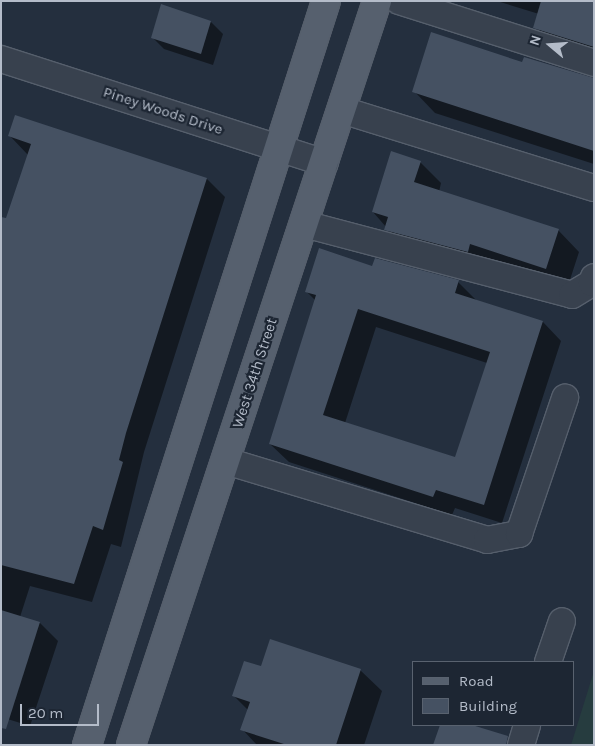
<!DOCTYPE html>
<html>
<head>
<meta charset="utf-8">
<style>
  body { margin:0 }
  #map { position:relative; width:595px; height:746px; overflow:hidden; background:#242f3e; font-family:Karla,sans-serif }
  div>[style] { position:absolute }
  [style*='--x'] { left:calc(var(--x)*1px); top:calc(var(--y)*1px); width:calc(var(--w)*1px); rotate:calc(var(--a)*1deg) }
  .green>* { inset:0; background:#263c3f }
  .shadow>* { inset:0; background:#0007 }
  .building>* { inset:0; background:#455162 }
  .roads { filter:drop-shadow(1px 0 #565f6c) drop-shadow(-1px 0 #565f6c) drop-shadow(0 1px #565f6c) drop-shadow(0 -1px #565f6c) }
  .minor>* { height:26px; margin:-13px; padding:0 13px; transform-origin:13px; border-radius:13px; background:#38414e }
  .major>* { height:28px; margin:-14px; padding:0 14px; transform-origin:14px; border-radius:14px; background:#56606e }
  span { translate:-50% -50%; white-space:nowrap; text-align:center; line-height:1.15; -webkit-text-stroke:4.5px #1d2633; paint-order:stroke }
  .street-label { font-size:15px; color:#b4bcc9 }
  .frame { position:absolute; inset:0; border:2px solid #b4bcc9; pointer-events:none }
  .legend { position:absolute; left:412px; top:661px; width:162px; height:65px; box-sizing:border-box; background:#1d2633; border:1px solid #59626f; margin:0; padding:6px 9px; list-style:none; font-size:15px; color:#b4bcc9 }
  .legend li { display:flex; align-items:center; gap:10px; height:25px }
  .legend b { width:25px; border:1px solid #59626f }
  .north { position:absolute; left:525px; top:20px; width:50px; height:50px; -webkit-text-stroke:4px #1d2633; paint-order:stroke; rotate:288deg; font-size:14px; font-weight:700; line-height:20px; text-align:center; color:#b4bcc9 }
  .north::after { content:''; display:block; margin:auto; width:18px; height:22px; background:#b4bcc9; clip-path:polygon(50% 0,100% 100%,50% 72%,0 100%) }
  .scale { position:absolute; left:20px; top:704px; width:79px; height:22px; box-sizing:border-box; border:2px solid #b4bcc9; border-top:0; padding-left:6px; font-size:15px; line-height:18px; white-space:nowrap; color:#b4bcc9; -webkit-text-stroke:4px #1d2633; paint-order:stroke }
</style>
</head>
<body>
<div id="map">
  <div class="green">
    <i style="clip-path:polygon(594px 671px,594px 745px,571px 745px)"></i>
  </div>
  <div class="shadow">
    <i style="clip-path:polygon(497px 1px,594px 1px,594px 59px,556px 47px,535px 26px,539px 14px)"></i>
    <i style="clip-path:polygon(211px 22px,223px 34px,213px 65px,164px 49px,152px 37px)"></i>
    <i style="clip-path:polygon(594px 86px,594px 164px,435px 113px,414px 91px)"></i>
    <i style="clip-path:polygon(16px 117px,207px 179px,225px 197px,144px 452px,121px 547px,111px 544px,92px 602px,30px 586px,20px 617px,40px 623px,58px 641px,30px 726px,1px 717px,1px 218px,7px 220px,28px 155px,10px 136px)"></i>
    <i style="clip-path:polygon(420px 162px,441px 183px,439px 192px,558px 230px,579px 252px,567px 289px,407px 251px,373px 212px)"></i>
    <i style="clip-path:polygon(evenodd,373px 267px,458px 282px,477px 301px,543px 322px,561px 341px,502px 523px,455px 508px,452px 515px,289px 462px,270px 444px,316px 301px,306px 291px,373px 267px,376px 327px,487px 363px,456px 459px,345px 423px,376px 327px)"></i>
    <i style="clip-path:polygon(262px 668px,360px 670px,382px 691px,364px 745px,257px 745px,242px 729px,248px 710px,234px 696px)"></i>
  </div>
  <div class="building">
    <i style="clip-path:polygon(541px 1px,594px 1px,594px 47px,533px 28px)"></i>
    <i style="clip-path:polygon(161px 4px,211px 21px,201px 54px,151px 38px)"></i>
    <i style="clip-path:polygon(431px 32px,522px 62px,524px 57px,594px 78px,594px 151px,412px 92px)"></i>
    <i style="clip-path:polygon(15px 115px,207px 178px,126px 433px,119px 460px,123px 462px,103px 530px,93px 526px,74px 584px,1px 565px,1px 217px,6px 218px,31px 144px,8px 136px)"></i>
    <i style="clip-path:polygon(391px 151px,421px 161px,414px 182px,559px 229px,546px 269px,470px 244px,468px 252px,384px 230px,388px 217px,372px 212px)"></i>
    <i style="clip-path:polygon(evenodd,319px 248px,372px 266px,375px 258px,459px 280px,455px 293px,543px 321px,484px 505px,436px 490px,433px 497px,269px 444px,316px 295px,305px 292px,319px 248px,358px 309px,490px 352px,455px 457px,323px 415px,358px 309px)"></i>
    <i style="clip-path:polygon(1px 610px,40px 622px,6px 729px,1px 728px)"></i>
    <i style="clip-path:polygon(270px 639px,361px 669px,336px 745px,287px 745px,240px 730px,250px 702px,232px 696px,244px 661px,261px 666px)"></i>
    <i style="clip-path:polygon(440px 725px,472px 725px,508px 736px,506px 745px,433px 745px)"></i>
  </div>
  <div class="roads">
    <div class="minor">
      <i style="--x:399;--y:1;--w:205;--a:17.6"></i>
      <i style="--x:1;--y:59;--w:340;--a:17.8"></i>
      <i style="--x:342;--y:110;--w:264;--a:17.2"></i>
      <i style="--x:304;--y:224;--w:277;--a:14.8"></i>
      <i style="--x:572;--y:295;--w:23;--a:-31"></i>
      <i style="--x:592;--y:283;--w:6;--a:-72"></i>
      <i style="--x:226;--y:461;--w:273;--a:16.8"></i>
      <i style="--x:487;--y:540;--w:33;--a:-11"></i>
      <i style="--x:519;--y:534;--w:144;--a:-71.3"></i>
      <i style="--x:548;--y:662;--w:43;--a:-71.1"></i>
      <i style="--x:521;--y:745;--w:21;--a:-73"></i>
    </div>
    <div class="major">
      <i style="--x:87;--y:745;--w:781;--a:-72.19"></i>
      <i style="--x:131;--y:745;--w:784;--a:-71.7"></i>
    </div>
  </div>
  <div class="street-label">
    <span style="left:163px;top:111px;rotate:18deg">Piney Woods Drive</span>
    <span style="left:255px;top:373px;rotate:-72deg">West 34th Street</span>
  </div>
  <div class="frame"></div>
  <ul class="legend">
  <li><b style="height:6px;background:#56606e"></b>Road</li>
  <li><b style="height:14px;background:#455162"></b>Building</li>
  </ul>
  <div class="north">N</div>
  <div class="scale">20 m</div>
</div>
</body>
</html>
